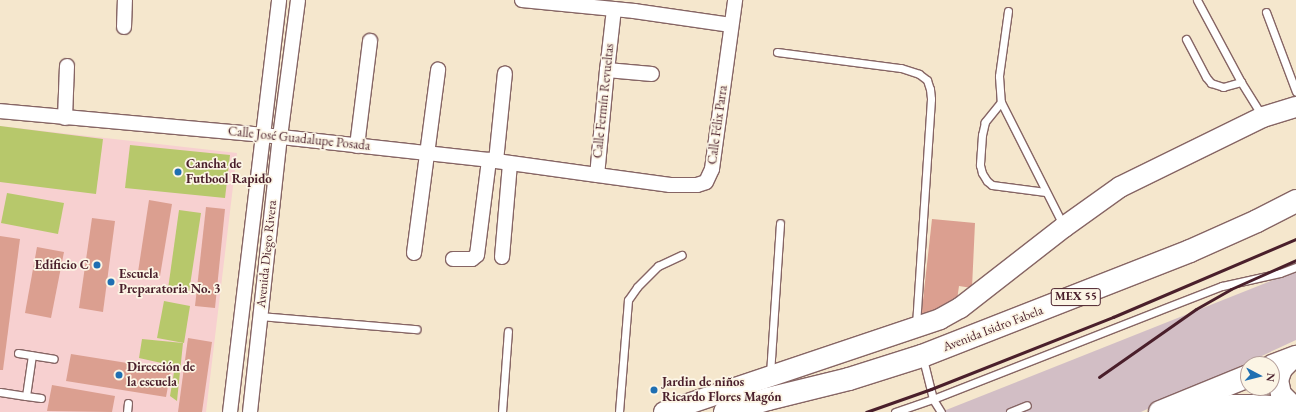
<!DOCTYPE html>
<html>
<head>
<meta charset="utf-8">
<style>
  body { margin:0 }
  #map { position:relative; width:1296px; height:412px; overflow:hidden; background:#f5e7cd; font-family:"EB Garamond",serif }
  div>[style] { position:absolute }
  [style*='--x'] { left:calc(var(--x)*1px); top:calc(var(--y)*1px); width:calc(var(--w)*1px); rotate:calc(var(--a)*1deg) }
  .built>* { inset:0; background:#f7d0d0 }
  .industrial>* { inset:0; background:#d2bec5 }
  .green>* { inset:0; background:#b7c86b }
  .building>* { inset:0; background:#db9f90 }
  .roads { filter:drop-shadow(1px 0 #866564) drop-shadow(-1px 0 #866564) drop-shadow(0 1px #866564) drop-shadow(0 -1px #866564) }
  .service>* { height:7px; margin:-3.5px; padding:0 3.5px; transform-origin:3.5px; border-radius:3.5px; background:#fff }
  .minor>* { height:14px; margin:-7px; padding:0 7px; transform-origin:7px; border-radius:7px; background:#fff }
  .secondary>* { height:20px; margin:-10px; padding:0 10px; transform-origin:10px; border-radius:10px; background:#fff }
  .trunk>* { height:22px; margin:-11px; padding:0 11px; transform-origin:11px; border-radius:11px; background:#fff }
  .rail>* { height:3px; margin:-1.5px; padding:0 1.5px; transform-origin:1.5px; border-radius:1.5px; background:#4a1f2b }
  .dots>* { width:11px; height:11px; translate:-50% -50%; box-sizing:border-box; border:2px solid #fcf5e5; border-radius:50% }
  span { translate:-50% -50%; white-space:nowrap; text-align:center; line-height:1.15; -webkit-text-stroke:3.5px #fcf5e5; paint-order:stroke }
  .shield-label span { padding:1px 3px; background:#fcf5e5; border:1px solid; border-radius:3px; -webkit-text-stroke-width:0 }
  .shield-label { font-size:12px; color:#4a1f2b; font-weight:700 }
  .street-label { font-size:13px; color:#4a1f2b }
  .poi-label { font-size:13px; color:#4a1f2b; font-weight:700 }
  .left { translate:0 -50%; text-align:left }
  .right { translate:-100% -50%; text-align:right }
  .north { position:absolute; left:1240px; top:356px; width:40px; height:40px; box-sizing:border-box; background:#fcf5e5; border:1px solid #b59f9b; border-radius:50%; rotate:97deg; font-size:11px; font-weight:700; line-height:16px; text-align:center; color:#4a1f2b }
  .north::after { content:''; display:block; margin:auto; width:14px; height:18px; background:#1f6fb2; clip-path:polygon(50% 0,100% 100%,50% 72%,0 100%) }
</style>
</head>
<body>
<div id="map">
  <div class="built">
    <i style="clip-path:polygon(0 126px,237px 153px,206px 412px,0 412px)"></i>
  </div>
  <div class="industrial">
    <i style="clip-path:polygon(1296px 271px,1296px 340px,1141px 412px,941px 412px)"></i>
  </div>
  <div class="green">
    <i style="clip-path:polygon(0 126px,103px 139px,96px 194px,0 182px)"></i>
    <i style="clip-path:polygon(130px 145px,230px 155px,225px 198px,125px 188px)"></i>
    <i style="clip-path:polygon(7px 193px,64px 203px,58px 234px,1px 223px)"></i>
    <i style="clip-path:polygon(179px 210px,201px 213px,189px 292px,168px 289px)"></i>
    <i style="clip-path:polygon(164px 301px,190px 306px,184px 343px,157px 338px)"></i>
    <i style="clip-path:polygon(142px 339px,183px 343px,177px 401px,170px 396px,175px 366px,139px 358px)"></i>
  </div>
  <div class="building">
    <i style="clip-path:polygon(149px 200px,172px 204px,160px 276px,138px 272px)"></i>
    <i style="clip-path:polygon(206px 207px,225px 209px,215px 308px,195px 306px)"></i>
    <i style="clip-path:polygon(92px 218px,115px 221px,103px 312px,79px 308px)"></i>
    <i style="clip-path:polygon(932px 219px,975px 223px,972px 288px,959px 286px,957px 300px,921px 318px)"></i>
    <i style="clip-path:polygon(0 236px,20px 239px,3px 370px,0 370px)"></i>
    <i style="clip-path:polygon(37px 247px,64px 252px,51px 318px,25px 313px)"></i>
    <i style="clip-path:polygon(188px 338px,212px 342px,202px 412px,178px 412px)"></i>
    <i style="clip-path:polygon(71px 354px,171px 370px,166px 397px,66px 381px)"></i>
    <i style="clip-path:polygon(52px 385px,115px 396px,112px 412px,47px 411px)"></i>
  </div>
  <div class="roads">
    <div class="service">
      <i style="--x:1197;--y:0;--w:93;--a:61.8"></i>
      <i style="--x:1241;--y:82;--w:39;--a:58"></i>
      <i style="--x:1008;--y:11;--w:66;--a:97.9"></i>
      <i style="--x:999;--y:76;--w:26;--a:86"></i>
      <i style="--x:1001;--y:102;--w:138;--a:63.2"></i>
      <i style="--x:1266;--y:12;--w:85;--a:69.4"></i>
      <i style="--x:1186;--y:39;--w:43;--a:62.2"></i>
      <i style="--x:1206;--y:77;--w:8;--a:50"></i>
      <i style="--x:1211;--y:83;--w:13;--a:18"></i>
      <i style="--x:1223;--y:87;--w:19;--a:-16"></i>
      <i style="--x:777;--y:52;--w:125;--a:7.4"></i>
      <i style="--x:901;--y:68;--w:19;--a:18"></i>
      <i style="--x:919;--y:74;--w:10;--a:37"></i>
      <i style="--x:927;--y:80;--w:9;--a:72"></i>
      <i style="--x:930;--y:89;--w:10;--a:84"></i>
      <i style="--x:931;--y:99;--w:226;--a:93.8"></i>
      <i style="--x:1001;--y:102;--w:26;--a:129"></i>
      <i style="--x:985;--y:122;--w:13;--a:103"></i>
      <i style="--x:982;--y:135;--w:30;--a:94"></i>
      <i style="--x:980;--y:165;--w:8;--a:76"></i>
      <i style="--x:982;--y:173;--w:9;--a:58"></i>
      <i style="--x:987;--y:181;--w:6;--a:39"></i>
      <i style="--x:992;--y:185;--w:54;--a:7.4"></i>
      <i style="--x:260;--y:316;--w:157;--a:4.8"></i>
      <i style="--x:18;--y:353;--w:36;--a:9"></i>
      <i style="--x:770;--y:374;--w:151;--a:-86.2"></i>
      <i style="--x:0;--y:392;--w:26;--a:9"></i>
      <i style="--x:26;--y:396;--w:41;--a:-81.7"></i>
      <i style="--x:26;--y:396;--w:15;--a:8"></i>
      <i style="--x:127;--y:412;--w:9;--a:-84"></i>
      <i style="--x:502;--y:412;--w:81;--a:-85.8"></i>
      <i style="--x:619;--y:412;--w:112;--a:-85.4"></i>
      <i style="--x:628;--y:300;--w:16;--a:-55"></i>
      <i style="--x:637;--y:287;--w:30;--a:-45"></i>
      <i style="--x:658;--y:266;--w:26;--a:-25"></i>
      <i style="--x:895;--y:412;--w:40;--a:-18.9"></i>
      <i style="--x:933;--y:399;--w:41;--a:-104"></i>
      <i style="--x:941;--y:412;--w:15;--a:-122"></i>
      <i style="--x:933;--y:399;--w:310;--a:-21.4"></i>
      <i style="--x:1222;--y:286;--w:59;--a:-12.6"></i>
      <i style="--x:1280;--y:273;--w:17;--a:-21"></i>
      <i style="--x:1010;--y:412;--w:18;--a:-22"></i>
    </div>
    <div class="minor">
      <i style="--x:522;--y:0;--w:113;--a:5.6"></i>
      <i style="--x:634;--y:11;--w:98;--a:8.2"></i>
      <i style="--x:614;--y:9;--w:61;--a:96.5"></i>
      <i style="--x:607;--y:70;--w:105;--a:95.4"></i>
      <i style="--x:597;--y:175;--w:74;--a:7.8"></i>
      <i style="--x:670;--y:185;--w:27;--a:0"></i>
      <i style="--x:697;--y:185;--w:9;--a:-18"></i>
      <i style="--x:706;--y:182;--w:14;--a:-65"></i>
      <i style="--x:712;--y:169;--w:171;--a:-82.2"></i>
      <i style="--x:124;--y:27;--w:27;--a:-88"></i>
      <i style="--x:607;--y:70;--w:45;--a:5.1"></i>
      <i style="--x:0;--y:111;--w:264;--a:5.2"></i>
      <i style="--x:263;--y:135;--w:227;--a:6.3"></i>
      <i style="--x:489;--y:160;--w:109;--a:7.9"></i>
      <i style="--x:65;--y:118;--w:52;--a:-87.8"></i>
      <i style="--x:357;--y:146;--w:106;--a:-82.9"></i>
      <i style="--x:496;--y:161;--w:88;--a:-84.2"></i>
      <i style="--x:414;--y:253;--w:185;--a:-82.5"></i>
      <i style="--x:502;--y:257;--w:94;--a:-85.1"></i>
      <i style="--x:453;--y:259;--w:19;--a:0"></i>
      <i style="--x:472;--y:259;--w:6;--a:-39"></i>
      <i style="--x:477;--y:255;--w:96;--a:-82.8"></i>
      <i style="--x:230;--y:412;--w:415;--a:-83.2"></i>
      <i style="--x:250;--y:412;--w:277;--a:-83.8"></i>
      <i style="--x:280;--y:137;--w:138;--a:-82.5"></i>
    </div>
    <div class="secondary">
      <i style="--x:1292;--y:359;--w:14;--a:135"></i>
      <i style="--x:1282;--y:369;--w:12;--a:110"></i>
      <i style="--x:1278;--y:380;--w:14;--a:78"></i>
      <i style="--x:1281;--y:394;--w:20;--a:45"></i>
      <i style="--x:664;--y:412;--w:291;--a:-18.6"></i>
      <i style="--x:940;--y:319;--w:23;--a:-29"></i>
      <i style="--x:960;--y:308;--w:132;--a:-37.9"></i>
      <i style="--x:1064;--y:227;--w:69;--a:-35.5"></i>
      <i style="--x:1120;--y:187;--w:159;--a:-26.1"></i>
      <i style="--x:1263;--y:117;--w:34;--a:-17"></i>
      <i style="--x:1170;--y:412;--w:62;--a:-6.4"></i>
      <i style="--x:1232;--y:405;--w:27;--a:0"></i>
      <i style="--x:1259;--y:405;--w:37;--a:5"></i>
    </div>
    <div class="trunk">
      <i style="--x:1272;--y:366;--w:26;--a:-21"></i>
      <i style="--x:725;--y:412;--w:45;--a:-16.8"></i>
      <i style="--x:768;--y:399;--w:83;--a:-13.9"></i>
      <i style="--x:849;--y:379;--w:77;--a:-17.5"></i>
      <i style="--x:922;--y:356;--w:288;--a:-21.4"></i>
      <i style="--x:1190;--y:251;--w:73;--a:-24.1"></i>
      <i style="--x:1257;--y:221;--w:44;--a:-27.1"></i>
      <i style="--x:1160;--y:412;--w:95;--a:-22.2"></i>
    </div>
  </div>
  <div class="rail">
    <i style="--x:1099;--y:377;--w:118;--a:-35"></i>
    <i style="--x:1196;--y:309;--w:40;--a:-29.7"></i>
    <i style="--x:1231;--y:289;--w:71;--a:-24"></i>
    <i style="--x:866;--y:412;--w:69;--a:-19.5"></i>
    <i style="--x:931;--y:389;--w:196;--a:-21.6"></i>
    <i style="--x:1113;--y:317;--w:199;--a:-23.1"></i>
  </div>
  <div class="dots">
    <i style="left:178px;top:172px;background:#1f6fb2"></i>
    <i style="left:97px;top:265px;background:#1f6fb2"></i>
    <i style="left:111px;top:282px;background:#1f6fb2"></i>
    <i style="left:119px;top:375px;background:#1f6fb2"></i>
    <i style="left:654px;top:390px;background:#1f6fb2"></i>
  </div>
  <div class="shield-label">
    <span style="left:1076px;top:297px">MEX 55</span>
  </div>
  <div class="street-label">
    <span style="left:604px;top:101px;rotate:-84deg">Calle Fermín Revueltas</span>
    <span style="left:718px;top:125px;rotate:-82deg">Calle Félix Parra</span>
    <span style="left:299px;top:139px;rotate:6deg">Calle José Guadalupe Posada</span>
    <span style="left:267px;top:254px;rotate:-84deg">Avenida Diego Rivera</span>
    <span style="left:993px;top:329px;rotate:-21deg">Avenida Isidro Fabela</span>
  </div>
  <div class="poi-label">
    <span class="left" style="left:186px;top:172px">Cancha de<br>Futbool Rapido</span>
    <span class="right" style="left:89px;top:265px">Edificio C</span>
    <span class="left" style="left:119px;top:282px">Escuela<br>Preparatoria No. 3</span>
    <span class="left" style="left:127px;top:375px">Dirección de<br>la escuela</span>
    <span class="left" style="left:662px;top:390px">Jardin de niños<br>Ricardo Flores Magón</span>
  </div>
  <div class="north">N</div>
</div>
</body>
</html>
